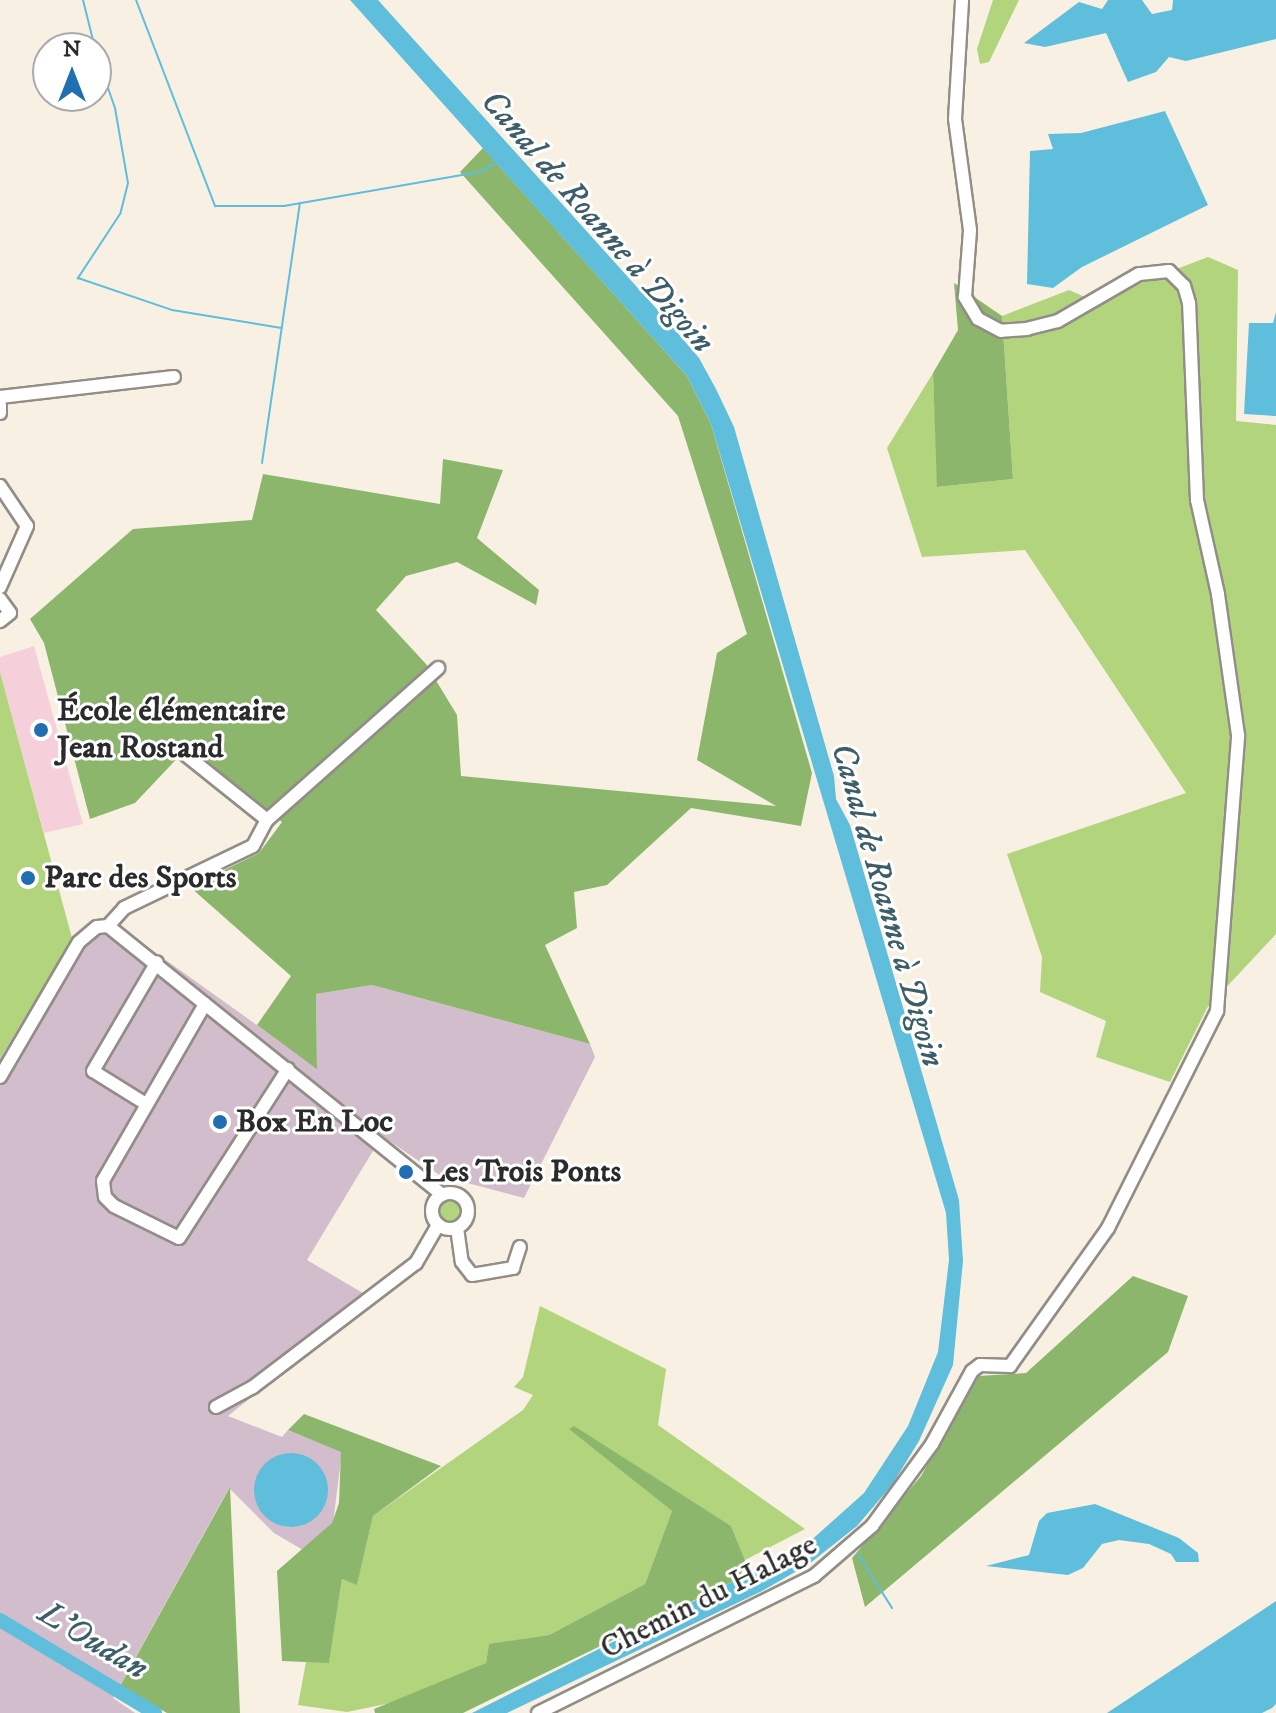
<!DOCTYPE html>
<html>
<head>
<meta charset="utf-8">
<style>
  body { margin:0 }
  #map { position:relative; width:1276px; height:1713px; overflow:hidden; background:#f8f1e3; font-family:"IM FELL DW Pica",serif }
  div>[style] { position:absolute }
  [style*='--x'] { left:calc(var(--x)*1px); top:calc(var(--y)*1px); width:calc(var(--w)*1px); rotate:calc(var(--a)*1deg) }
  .built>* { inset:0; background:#f5cfd9 }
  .industrial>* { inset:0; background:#d1bdcb }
  .green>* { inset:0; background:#b1d47c }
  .round { border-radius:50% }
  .forest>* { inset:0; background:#8cb66c }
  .water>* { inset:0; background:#5ebedc }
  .stream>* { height:2px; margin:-1px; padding:0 1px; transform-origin:1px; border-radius:1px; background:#5ebedc }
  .river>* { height:14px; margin:-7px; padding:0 7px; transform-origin:7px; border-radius:7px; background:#5ebedc }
  .roads { filter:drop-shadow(2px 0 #928e87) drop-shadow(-2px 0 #928e87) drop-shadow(0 2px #928e87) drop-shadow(0 -2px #928e87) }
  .minor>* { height:12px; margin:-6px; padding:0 6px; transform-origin:6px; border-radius:6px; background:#fff }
  .minor>.ring { margin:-6px; padding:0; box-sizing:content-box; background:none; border:12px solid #fff; border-radius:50% }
  .dots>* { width:22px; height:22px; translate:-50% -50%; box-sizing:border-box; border:4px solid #fff; border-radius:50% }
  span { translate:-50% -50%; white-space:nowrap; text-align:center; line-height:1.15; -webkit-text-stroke:6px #fff; paint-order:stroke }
  .poi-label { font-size:32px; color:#2b2b2b; font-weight:700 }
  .left { translate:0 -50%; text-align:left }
  .street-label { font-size:32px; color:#2b2b2b }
  .water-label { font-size:34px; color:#3d5e69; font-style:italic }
  .north { position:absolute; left:32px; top:32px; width:80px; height:80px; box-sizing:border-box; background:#fff; border:2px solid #aaa; border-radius:50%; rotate:0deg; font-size:22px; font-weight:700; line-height:32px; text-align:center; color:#2b2b2b }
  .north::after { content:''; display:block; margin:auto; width:28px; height:36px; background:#1f6fb2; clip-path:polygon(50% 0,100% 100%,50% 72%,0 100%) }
</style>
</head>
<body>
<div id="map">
  <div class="built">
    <i style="clip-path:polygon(34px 646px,83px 824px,44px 833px,0 672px,0 657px)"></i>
  </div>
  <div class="industrial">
    <i style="clip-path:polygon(107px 918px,317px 1068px,316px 994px,372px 985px,590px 1044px,595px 1057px,524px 1198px,441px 1176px,382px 1136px,307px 1260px,373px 1299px,228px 1416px,282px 1437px,288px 1430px,342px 1452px,333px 1523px,303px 1550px,274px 1533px,229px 1488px,113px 1698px,135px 1713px,0 1713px,0 1059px,72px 938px,96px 919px)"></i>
  </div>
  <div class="green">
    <i style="clip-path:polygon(993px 0,1019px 0,989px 62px,980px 64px,977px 49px)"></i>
    <i style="clip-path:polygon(1208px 257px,1238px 270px,1236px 421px,1276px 425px,1276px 934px,1207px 1008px,1170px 1082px,1096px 1057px,1106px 1021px,1040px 992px,1042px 957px,1007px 854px,1186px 793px,1025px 550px,922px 557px,887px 448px,933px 373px,938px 487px,1013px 479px,1002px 316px,1069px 290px,1094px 301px)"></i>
    <i style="clip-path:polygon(0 672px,72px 938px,0 1059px)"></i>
    <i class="round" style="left:437px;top:1198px;width:26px;height:26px"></i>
    <i style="clip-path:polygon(540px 1306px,666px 1369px,658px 1425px,805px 1529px,745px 1560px,731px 1526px,570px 1429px,672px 1511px,645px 1584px,549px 1635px,489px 1645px,486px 1663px,405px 1700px,347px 1712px,298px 1705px,306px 1662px,329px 1662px,342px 1579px,357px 1584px,373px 1516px,523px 1410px,533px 1395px,514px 1387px,523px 1377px)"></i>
  </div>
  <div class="forest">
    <i style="clip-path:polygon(483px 148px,687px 376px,711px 424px,812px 773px,801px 826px,691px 808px,607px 885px,574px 892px,577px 928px,545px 945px,590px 1044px,372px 985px,316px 994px,317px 1069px,257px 1025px,291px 976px,190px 887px,259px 853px,282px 822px,186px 749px,135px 803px,90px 819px,44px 643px,30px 619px,133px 529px,252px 520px,263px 474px,440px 504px,443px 459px,503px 470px,477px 538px,539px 590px,536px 605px,457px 562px,406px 576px,376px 610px,426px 664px,457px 715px,461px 776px,776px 806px,697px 760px,717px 653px,747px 634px,678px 416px,460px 172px)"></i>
    <i style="clip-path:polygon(954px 283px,1002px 316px,1013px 479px,937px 487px,933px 373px,958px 330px)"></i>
    <i style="clip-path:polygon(1133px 1276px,1188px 1296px,1168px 1352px,865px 1607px,852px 1558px,921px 1476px,978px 1376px,1026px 1373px)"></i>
    <i style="clip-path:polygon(304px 1414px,441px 1466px,373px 1516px,357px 1585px,342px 1579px,329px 1663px,282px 1661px,277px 1571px,332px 1523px,339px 1503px,341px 1452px,288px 1430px)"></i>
    <i style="clip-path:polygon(574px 1426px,731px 1526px,745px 1560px,740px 1578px,463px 1713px,375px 1713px,374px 1709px,486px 1663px,489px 1644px,549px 1635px,645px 1584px,672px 1511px,569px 1429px)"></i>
    <i style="clip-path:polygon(230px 1487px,240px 1713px,167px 1713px,120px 1686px)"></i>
  </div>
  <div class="water">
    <i style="clip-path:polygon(350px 0,378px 0,664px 317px,699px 358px,716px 389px,734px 427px,834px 776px,836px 799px,850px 825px,959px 1200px,963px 1261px,953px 1365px,919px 1441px,892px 1485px,857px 1526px,809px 1564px,762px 1591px,507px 1713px,472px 1713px,807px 1544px,864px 1493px,908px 1426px,938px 1352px,949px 1260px,946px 1213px,711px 424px,687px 376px)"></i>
    <i style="clip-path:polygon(1108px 0,1142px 0,1152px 14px,1172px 10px,1173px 0,1276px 0,1276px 39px,1186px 61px,1169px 57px,1156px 72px,1128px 82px,1106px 33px,1045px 47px,1024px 43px,1079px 2px,1102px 9px)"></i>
    <i style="clip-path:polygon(1165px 111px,1208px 205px,1082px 267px,1053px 288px,1027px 284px,1030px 151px,1053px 149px,1048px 134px,1081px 133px)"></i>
    <i style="clip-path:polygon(1276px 312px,1276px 416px,1244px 414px,1249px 323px,1273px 323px)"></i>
    <i class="round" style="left:254px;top:1453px;width:74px;height:74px"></i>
    <i style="clip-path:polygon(1095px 1504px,1179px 1538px,1198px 1553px,1199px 1562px,1176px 1562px,1171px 1554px,1149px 1544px,1119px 1540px,1102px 1544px,1083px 1568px,1068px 1575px,986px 1566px,1029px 1555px,1039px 1521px,1047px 1513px)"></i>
    <i style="clip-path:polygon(1276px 1601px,1276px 1704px,1272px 1708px,1262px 1713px,1107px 1713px)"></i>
  </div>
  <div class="stream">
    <i style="--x:83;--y:0;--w:49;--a:76"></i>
    <i style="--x:136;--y:0;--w:221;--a:69"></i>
    <i style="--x:215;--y:206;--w:69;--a:0"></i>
    <i style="--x:284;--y:206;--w:198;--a:-9.9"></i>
    <i style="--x:479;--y:172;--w:19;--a:-28"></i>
    <i style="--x:96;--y:54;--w:57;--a:70.6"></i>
    <i style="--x:115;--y:108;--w:76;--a:80.2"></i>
    <i style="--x:128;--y:183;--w:32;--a:104"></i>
    <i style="--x:120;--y:214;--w:77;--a:123.3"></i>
    <i style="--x:78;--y:278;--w:99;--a:18.8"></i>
    <i style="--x:172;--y:310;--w:111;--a:9.3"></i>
    <i style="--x:262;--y:463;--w:263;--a:-81.7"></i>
    <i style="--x:858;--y:1554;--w:64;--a:57.8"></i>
  </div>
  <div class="river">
    <i style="--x:0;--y:1620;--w:181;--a:31"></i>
  </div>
  <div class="roads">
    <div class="minor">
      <i style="--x:0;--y:397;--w:175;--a:-6.6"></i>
      <i style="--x:0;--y:405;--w:8;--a:90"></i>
      <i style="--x:0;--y:486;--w:48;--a:56"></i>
      <i style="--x:27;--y:526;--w:67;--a:113.9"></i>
      <i style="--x:0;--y:599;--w:17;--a:54"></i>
      <i style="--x:10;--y:613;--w:13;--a:141"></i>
      <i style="--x:186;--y:755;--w:104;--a:38.7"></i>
      <i style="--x:108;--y:926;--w:429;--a:38.8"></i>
      <i style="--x:108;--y:926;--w:24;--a:-48"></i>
      <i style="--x:124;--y:908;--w:143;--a:-25.7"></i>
      <i style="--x:253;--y:846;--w:30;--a:-62"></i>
      <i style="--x:267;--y:820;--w:229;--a:-41.6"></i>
      <i style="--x:205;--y:1004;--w:204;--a:120"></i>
      <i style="--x:103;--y:1181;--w:16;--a:83"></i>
      <i style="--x:105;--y:1197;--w:13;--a:45"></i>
      <i style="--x:114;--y:1206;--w:72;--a:26.2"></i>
      <i style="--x:179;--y:1238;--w:201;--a:-57.2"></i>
      <i style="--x:0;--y:1077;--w:156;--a:-59.7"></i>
      <i style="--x:79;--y:942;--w:23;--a:-40"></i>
      <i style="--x:97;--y:927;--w:11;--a:-5"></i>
      <i style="--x:146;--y:1104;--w:62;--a:-148.1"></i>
      <i style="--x:93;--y:1071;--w:126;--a:-59.6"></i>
      <i class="ring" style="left:432px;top:1193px;width:24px;height:24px"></i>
      <i style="--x:457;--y:1228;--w:34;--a:82"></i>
      <i style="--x:462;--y:1262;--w:16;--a:52"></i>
      <i style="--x:472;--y:1275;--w:42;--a:-9.7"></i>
      <i style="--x:513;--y:1268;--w:22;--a:-72"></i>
      <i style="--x:216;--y:1407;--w:42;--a:-28.4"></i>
      <i style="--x:253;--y:1387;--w:205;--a:-37.3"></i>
      <i style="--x:416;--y:1263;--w:44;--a:-59.9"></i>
      <i style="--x:538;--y:1713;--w:308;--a:-26.4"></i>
      <i style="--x:814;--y:1576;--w:77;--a:-40.8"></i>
      <i style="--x:872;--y:1526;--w:102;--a:-53.8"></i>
      <i style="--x:932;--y:1444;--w:83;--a:-61.3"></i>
      <i style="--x:972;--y:1371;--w:10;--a:-37"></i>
      <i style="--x:980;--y:1365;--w:30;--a:2"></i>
      <i style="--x:1010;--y:1366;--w:169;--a:-54.6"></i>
      <i style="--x:1108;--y:1228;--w:243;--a:-63.3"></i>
      <i style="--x:1217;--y:1011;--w:277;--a:-85.6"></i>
      <i style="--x:1238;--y:735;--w:142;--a:-98.1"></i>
      <i style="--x:1218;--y:594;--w:96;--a:-102.6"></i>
      <i style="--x:1197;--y:500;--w:197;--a:-92.3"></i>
      <i style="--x:1189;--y:303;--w:18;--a:-106"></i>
      <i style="--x:1184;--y:286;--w:21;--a:-135"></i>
      <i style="--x:1169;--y:271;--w:30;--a:174"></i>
      <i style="--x:1139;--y:274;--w:94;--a:149.9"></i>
      <i style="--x:1058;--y:321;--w:32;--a:166"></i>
      <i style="--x:1027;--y:329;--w:26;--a:176"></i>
      <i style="--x:1001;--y:331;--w:26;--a:-152"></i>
      <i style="--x:978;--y:319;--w:26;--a:-121"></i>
      <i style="--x:965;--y:297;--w:67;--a:-85.7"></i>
      <i style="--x:970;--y:230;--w:112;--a:-97.7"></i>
      <i style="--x:955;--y:119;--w:119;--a:-86.6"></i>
    </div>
  </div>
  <div class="dots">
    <i style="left:41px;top:730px;background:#1f6fb2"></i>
    <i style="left:28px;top:878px;background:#1f6fb2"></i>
    <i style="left:220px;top:1122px;background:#1f6fb2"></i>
    <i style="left:406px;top:1172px;background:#1f6fb2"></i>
  </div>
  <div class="poi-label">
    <span class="left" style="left:57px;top:730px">École élémentaire<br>Jean Rostand</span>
    <span class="left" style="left:44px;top:878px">Parc des Sports</span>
    <span class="left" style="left:236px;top:1122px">Box En Loc</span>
    <span class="left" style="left:422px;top:1172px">Les Trois Ponts</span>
  </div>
  <div class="street-label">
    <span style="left:709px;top:1597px;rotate:-27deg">Chemin du Halage</span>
  </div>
  <div class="water-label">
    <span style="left:597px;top:222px;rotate:49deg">Canal de Roanne à Digoin</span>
    <span style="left:887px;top:905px;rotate:74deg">Canal de Roanne à Digoin</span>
    <span style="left:93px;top:1641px;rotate:31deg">L'Oudan</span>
  </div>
  <div class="north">N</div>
</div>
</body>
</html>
